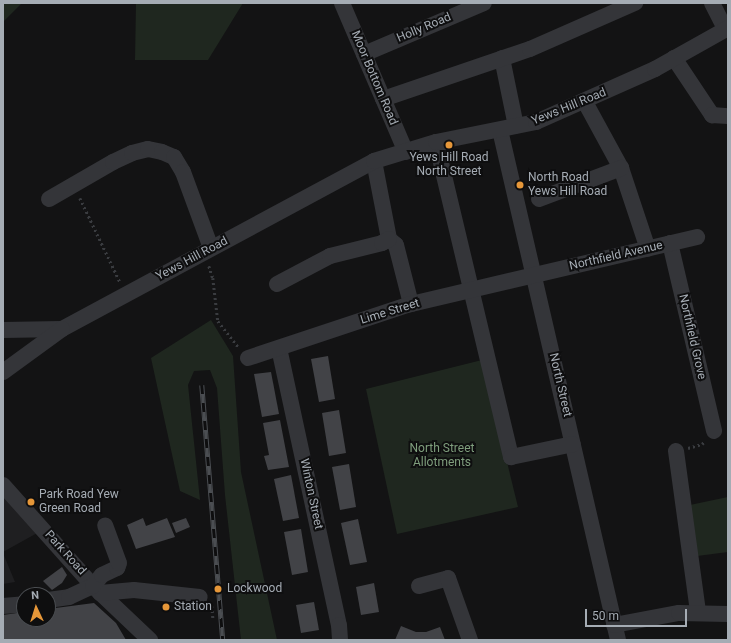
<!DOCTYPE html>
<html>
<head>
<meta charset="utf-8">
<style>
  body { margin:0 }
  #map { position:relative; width:731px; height:643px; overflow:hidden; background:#131314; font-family:Roboto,sans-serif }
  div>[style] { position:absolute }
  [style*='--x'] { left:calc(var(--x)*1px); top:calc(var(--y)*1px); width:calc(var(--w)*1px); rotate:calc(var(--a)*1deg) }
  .built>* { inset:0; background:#1f1f21 }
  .green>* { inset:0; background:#1f271f }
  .building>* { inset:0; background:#424347 }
  .path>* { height:2.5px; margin-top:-1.25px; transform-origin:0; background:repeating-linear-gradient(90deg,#3a3c40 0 2px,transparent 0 5px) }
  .minor>* { height:16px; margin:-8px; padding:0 8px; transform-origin:8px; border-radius:8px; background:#343539 }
  .rail>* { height:4.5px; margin-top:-2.25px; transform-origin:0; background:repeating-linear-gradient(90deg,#0e0e0f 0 9px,#4b4e52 0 18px); box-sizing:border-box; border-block:1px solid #4b4e52 }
  .dots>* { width:11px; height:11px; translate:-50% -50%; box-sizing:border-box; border:2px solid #0e0e0f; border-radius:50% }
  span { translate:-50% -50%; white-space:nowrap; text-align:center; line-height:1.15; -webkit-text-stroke:4px #0e0e0f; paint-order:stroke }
  .street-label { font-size:12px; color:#a5acb4 }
  .poi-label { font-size:12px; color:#a5acb4 }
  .left { translate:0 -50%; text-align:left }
  .park-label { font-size:12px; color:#7f9e7d }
  .frame { position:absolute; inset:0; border:4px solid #a5acb4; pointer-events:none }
  .north { position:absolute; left:16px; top:587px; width:40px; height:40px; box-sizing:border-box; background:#0e0e0f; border:1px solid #4a4d51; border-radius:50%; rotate:356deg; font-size:11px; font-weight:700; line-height:16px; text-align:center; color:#a5acb4 }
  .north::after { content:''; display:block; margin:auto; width:14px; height:18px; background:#e69739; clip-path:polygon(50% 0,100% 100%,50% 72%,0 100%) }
  .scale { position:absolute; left:585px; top:609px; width:102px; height:18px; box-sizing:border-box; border:2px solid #a5acb4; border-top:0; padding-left:5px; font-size:12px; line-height:14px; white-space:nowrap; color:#a5acb4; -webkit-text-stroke:3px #0e0e0f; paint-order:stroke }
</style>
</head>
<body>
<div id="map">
  <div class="built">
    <i style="clip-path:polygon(3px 495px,39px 532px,3px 552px)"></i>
    <i style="clip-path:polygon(3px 553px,15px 582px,3px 584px)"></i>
  </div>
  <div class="green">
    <i style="clip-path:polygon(3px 3px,22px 3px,3px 22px)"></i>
    <i style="clip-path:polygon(136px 3px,192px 4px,243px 3px,208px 60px,135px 60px)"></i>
    <i style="clip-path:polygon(211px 320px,233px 356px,241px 472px,277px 640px,241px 640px,225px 495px,217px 388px,210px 370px,194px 371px,188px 385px,200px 500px,180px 491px,151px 358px)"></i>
    <i style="clip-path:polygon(482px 360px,518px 507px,397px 534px,366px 389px)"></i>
    <i style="clip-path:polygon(728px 497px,728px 552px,697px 556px,690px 505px)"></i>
  </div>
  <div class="building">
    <i style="clip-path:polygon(328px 356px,335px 399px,319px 402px,311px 359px)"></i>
    <i style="clip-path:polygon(271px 372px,279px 414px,262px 417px,254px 374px)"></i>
    <i style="clip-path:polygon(339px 410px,346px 453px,329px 456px,322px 413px)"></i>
    <i style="clip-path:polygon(280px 420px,289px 467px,268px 470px,264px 456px,269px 455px,263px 423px)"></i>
    <i style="clip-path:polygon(349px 464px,356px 507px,340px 510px,332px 467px)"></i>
    <i style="clip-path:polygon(291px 475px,299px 518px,283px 521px,274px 479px)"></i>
    <i style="clip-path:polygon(143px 518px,146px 526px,167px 518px,175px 537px,136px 549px,127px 525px)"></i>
    <i style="clip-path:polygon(186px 518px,190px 527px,176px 533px,172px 523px)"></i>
    <i style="clip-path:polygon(358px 519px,367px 562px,350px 565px,341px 523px)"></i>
    <i style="clip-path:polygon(301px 529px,308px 572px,292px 575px,284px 532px)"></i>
    <i style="clip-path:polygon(62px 567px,67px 575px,62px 583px,52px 590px,43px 581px)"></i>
    <i style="clip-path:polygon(374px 583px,379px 612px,361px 615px,356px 587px)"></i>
    <i style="clip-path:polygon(314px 602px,319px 630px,301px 633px,296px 605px)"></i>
    <i style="clip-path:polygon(94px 603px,116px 623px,126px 640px,3px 640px,3px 615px,24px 612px,24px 619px,48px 619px,48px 609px)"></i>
    <i style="clip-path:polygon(401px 626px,416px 632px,426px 632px,440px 627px,445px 640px,395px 640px)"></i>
  </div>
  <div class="path">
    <i style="--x:80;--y:198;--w:93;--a:64.5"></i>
    <i style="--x:209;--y:266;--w:13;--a:72"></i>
    <i style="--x:213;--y:278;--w:43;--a:83.4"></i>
    <i style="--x:218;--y:321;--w:34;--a:52"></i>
    <i style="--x:688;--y:448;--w:15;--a:-16"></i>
    <i style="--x:702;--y:444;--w:4;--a:-45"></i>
    <i style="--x:212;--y:606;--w:12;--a:85"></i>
  </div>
  <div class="minor">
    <i style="--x:342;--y:3;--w:162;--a:66.8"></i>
    <i style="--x:712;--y:3;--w:29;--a:63"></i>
    <i style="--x:364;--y:54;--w:130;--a:-23"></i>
    <i style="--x:502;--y:58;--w:69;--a:78.4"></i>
    <i style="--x:674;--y:58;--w:69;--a:56.3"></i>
    <i style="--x:712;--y:115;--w:16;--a:4"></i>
    <i style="--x:383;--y:99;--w:155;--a:-18.8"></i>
    <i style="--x:530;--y:49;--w:115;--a:-23.7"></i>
    <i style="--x:585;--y:102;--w:75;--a:61.4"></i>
    <i style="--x:621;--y:168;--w:85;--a:71.6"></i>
    <i style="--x:500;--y:130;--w:523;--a:76.97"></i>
    <i style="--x:436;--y:142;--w:324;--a:76.6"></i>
    <i style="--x:511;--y:457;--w:63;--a:-11.8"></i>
    <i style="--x:374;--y:161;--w:79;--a:79.1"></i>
    <i style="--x:49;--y:199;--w:74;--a:-30"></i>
    <i style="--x:113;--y:162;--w:21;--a:-25"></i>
    <i style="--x:132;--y:153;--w:16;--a:-14"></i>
    <i style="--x:148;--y:149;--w:14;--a:12"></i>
    <i style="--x:162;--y:152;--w:13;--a:23"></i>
    <i style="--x:174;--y:157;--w:17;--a:59"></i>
    <i style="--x:183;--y:172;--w:81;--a:69.8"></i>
    <i style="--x:539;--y:199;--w:88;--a:-20.7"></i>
    <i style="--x:389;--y:239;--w:9;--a:41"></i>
    <i style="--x:396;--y:245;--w:61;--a:75.7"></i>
    <i style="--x:670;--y:243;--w:193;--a:76.8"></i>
    <i style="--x:277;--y:284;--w:60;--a:-27.8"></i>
    <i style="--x:330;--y:256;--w:54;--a:-14"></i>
    <i style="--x:382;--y:243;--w:8;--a:-30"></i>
    <i style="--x:3;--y:330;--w:59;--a:-1"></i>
    <i style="--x:62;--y:329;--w:354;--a:-28.3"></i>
    <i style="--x:374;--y:161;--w:65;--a:-17"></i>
    <i style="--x:436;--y:142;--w:102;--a:-11.3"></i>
    <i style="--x:536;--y:122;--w:130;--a:-24"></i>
    <i style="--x:655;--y:69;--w:84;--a:-29.3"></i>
    <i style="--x:279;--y:348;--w:283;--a:77.8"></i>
    <i style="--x:339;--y:625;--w:15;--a:86"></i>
    <i style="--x:248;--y:358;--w:168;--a:-18.4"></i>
    <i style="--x:407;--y:305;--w:298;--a:-13.2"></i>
    <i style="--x:3;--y:372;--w:73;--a:-36.1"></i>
    <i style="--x:676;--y:451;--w:162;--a:82.2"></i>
    <i style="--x:3;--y:485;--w:135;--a:48.3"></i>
    <i style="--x:93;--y:586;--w:79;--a:43.5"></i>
    <i style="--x:419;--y:586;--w:30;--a:-15"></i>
    <i style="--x:448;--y:578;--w:66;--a:70.5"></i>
    <i style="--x:100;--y:593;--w:34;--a:-5"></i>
    <i style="--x:134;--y:590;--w:66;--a:6.1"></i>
    <i style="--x:48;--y:600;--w:21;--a:-8"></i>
    <i style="--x:69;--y:597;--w:26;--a:-25"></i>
    <i style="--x:93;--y:586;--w:14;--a:-51"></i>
    <i style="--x:102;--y:575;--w:17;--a:-25"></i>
    <i style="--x:117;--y:568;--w:5;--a:-68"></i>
    <i style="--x:119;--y:563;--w:40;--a:-110.2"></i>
    <i style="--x:3;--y:606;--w:21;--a:-5"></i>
    <i style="--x:614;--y:625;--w:66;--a:-10.5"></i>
    <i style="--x:679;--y:613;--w:49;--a:1.2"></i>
  </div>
  <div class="rail">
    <i style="--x:202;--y:385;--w:256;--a:85.3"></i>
  </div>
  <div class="dots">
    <i style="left:449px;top:145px;background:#e69739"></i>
    <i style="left:520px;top:185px;background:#e69739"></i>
    <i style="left:31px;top:502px;background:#e69739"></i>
    <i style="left:218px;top:589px;background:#e69739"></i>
    <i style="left:166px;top:607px;background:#e69739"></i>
  </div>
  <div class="street-label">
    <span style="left:424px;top:28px;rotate:-23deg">Holly Road</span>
    <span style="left:374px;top:78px;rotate:67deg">Moor Bottom Road</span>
    <span style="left:569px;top:107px;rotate:-22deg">Yews Hill Road</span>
    <span style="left:616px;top:256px;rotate:-13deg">Northfield Avenue</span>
    <span style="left:192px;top:259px;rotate:-28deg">Yews Hill Road</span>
    <span style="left:390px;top:312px;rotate:-17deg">Lime Street</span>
    <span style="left:692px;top:337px;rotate:77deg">Northfield Grove</span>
    <span style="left:560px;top:385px;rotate:77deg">North Street</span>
    <span style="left:311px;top:494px;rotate:78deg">Winton Street</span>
    <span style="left:65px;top:553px;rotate:48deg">Park Road</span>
  </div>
  <div class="poi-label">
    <span style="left:449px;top:165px">Yews Hill Road<br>North Street</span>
    <span class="left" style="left:528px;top:185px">North Road<br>Yews Hill Road</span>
    <span class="left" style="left:39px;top:502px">Park Road Yew<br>Green Road</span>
    <span class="left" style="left:227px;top:589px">Lockwood</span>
    <span class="left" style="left:174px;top:607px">Station</span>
  </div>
  <div class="park-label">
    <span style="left:442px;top:456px">North Street<br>Allotments</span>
  </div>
  <div class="frame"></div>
  <div class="north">N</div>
  <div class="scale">50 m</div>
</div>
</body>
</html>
